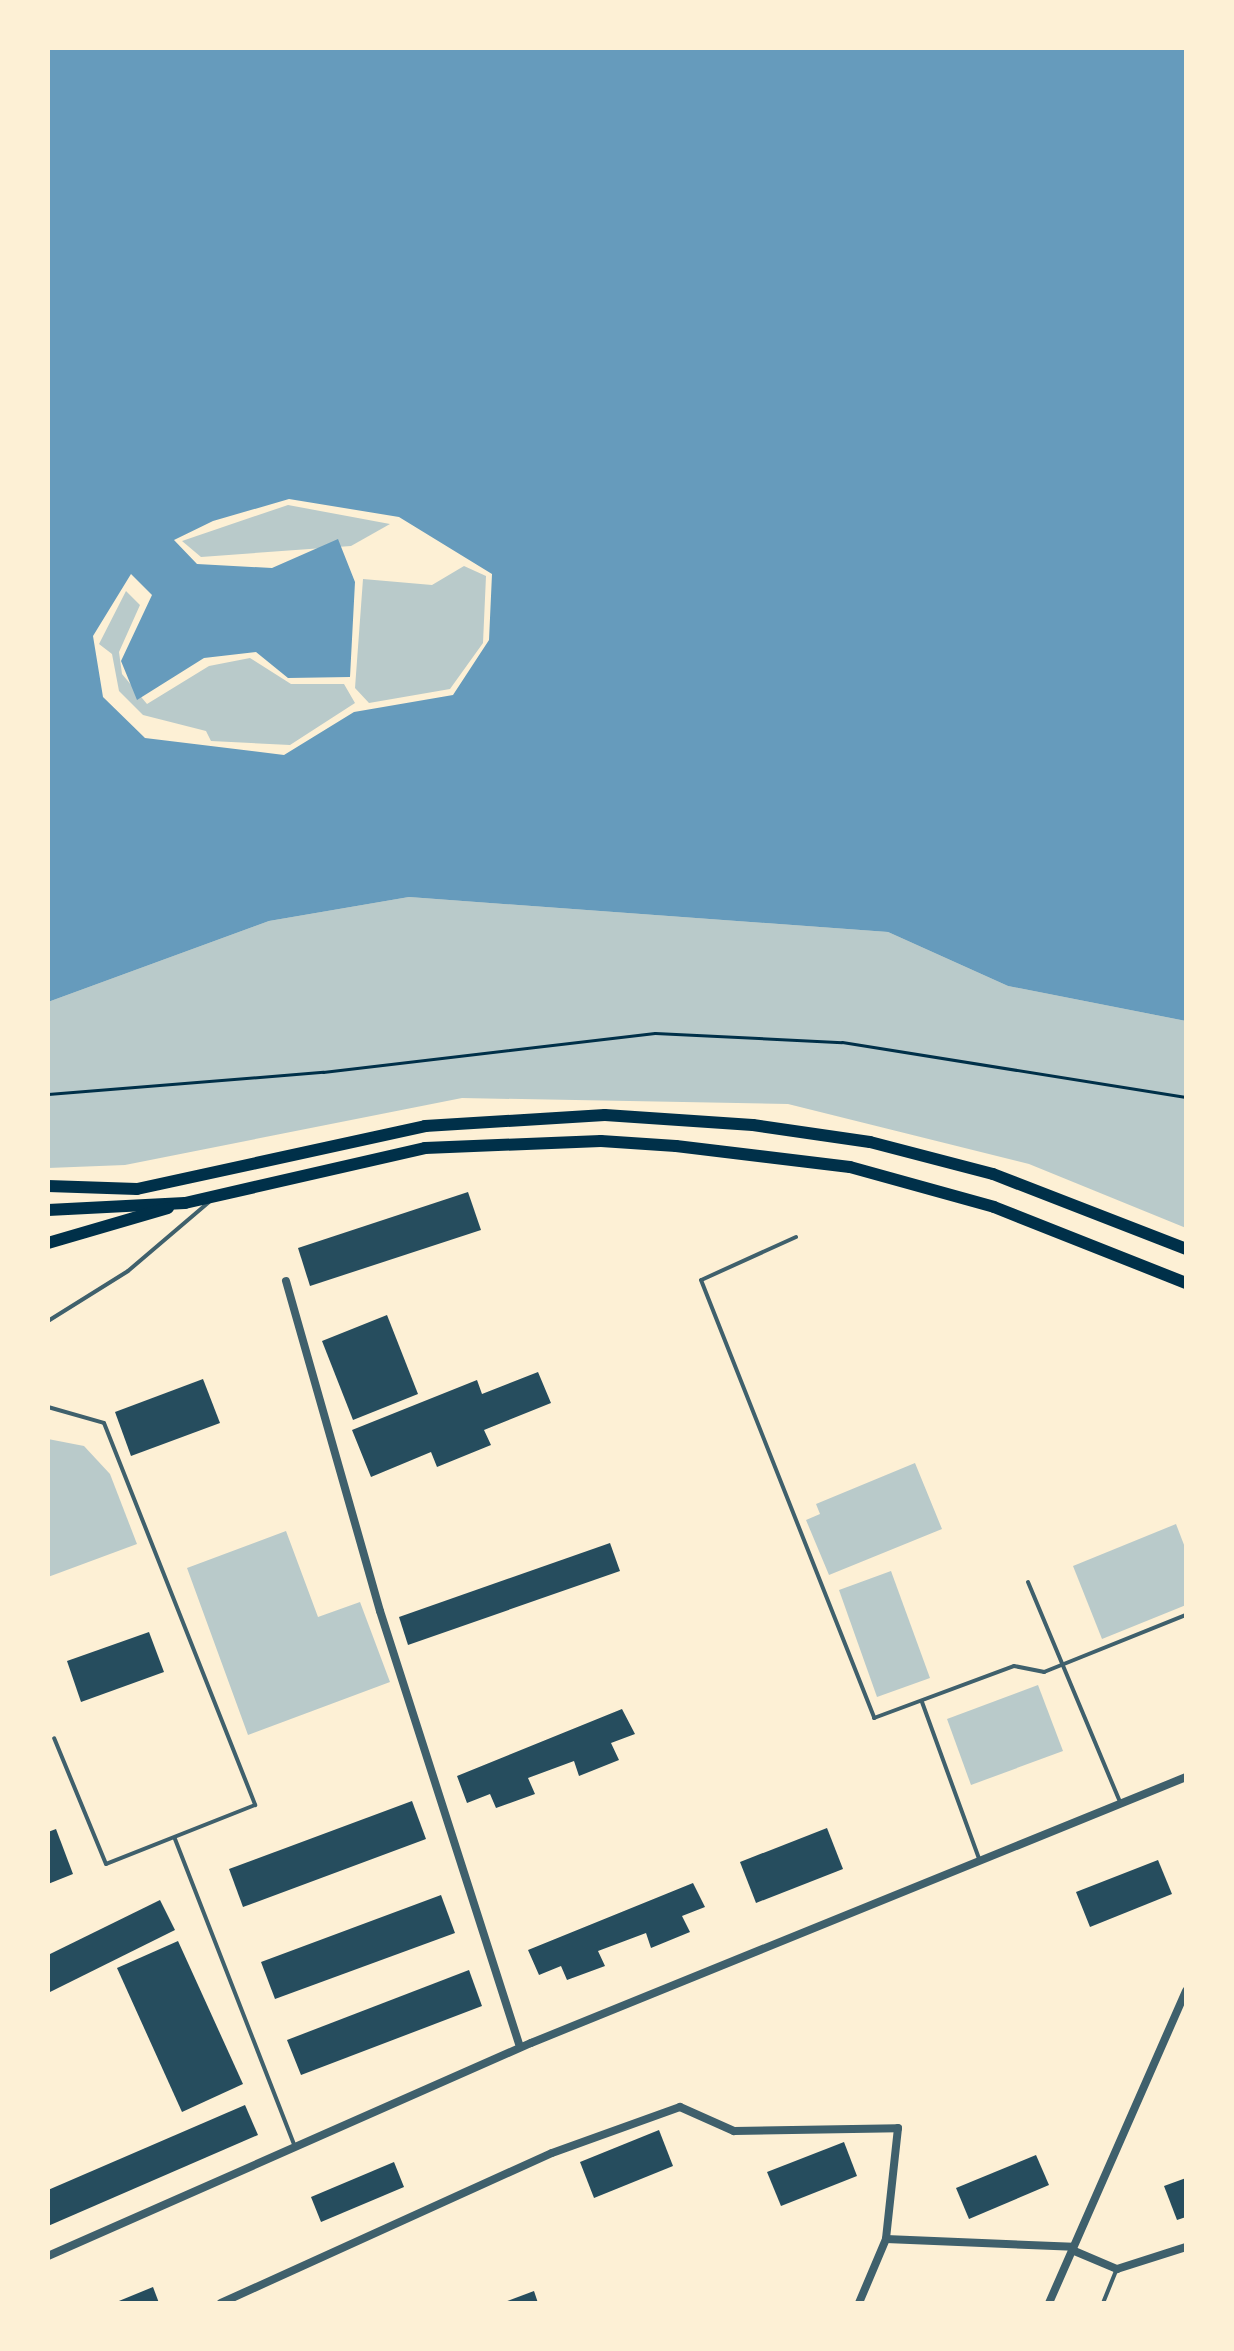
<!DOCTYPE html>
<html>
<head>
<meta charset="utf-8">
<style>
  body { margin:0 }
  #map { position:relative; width:1234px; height:2351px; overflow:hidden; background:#fdf0d5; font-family:Poppins,sans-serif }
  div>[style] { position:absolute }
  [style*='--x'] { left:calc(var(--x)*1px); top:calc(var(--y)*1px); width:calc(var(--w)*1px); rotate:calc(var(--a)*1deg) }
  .green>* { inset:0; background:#b9caca }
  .water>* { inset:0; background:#669bbc }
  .building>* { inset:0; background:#264d5e }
  .path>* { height:3px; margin:-1.5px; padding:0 1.5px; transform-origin:1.5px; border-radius:1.5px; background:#003049 }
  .service>* { height:4px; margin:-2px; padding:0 2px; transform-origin:2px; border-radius:2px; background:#3f606c }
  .minor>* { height:8px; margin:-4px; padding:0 4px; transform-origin:4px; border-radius:4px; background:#3f606c }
  .primary>* { height:12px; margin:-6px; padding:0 6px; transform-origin:6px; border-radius:6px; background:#003049 }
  span { translate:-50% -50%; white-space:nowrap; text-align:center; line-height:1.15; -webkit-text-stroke:6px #fdf0d5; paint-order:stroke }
  .frame { position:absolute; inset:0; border:50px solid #fdf0d5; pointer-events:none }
</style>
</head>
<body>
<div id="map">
  <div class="green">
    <i style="clip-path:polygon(288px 505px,390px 524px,351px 546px,201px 557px,182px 541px)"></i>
    <i style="clip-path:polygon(464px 566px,486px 576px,483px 643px,450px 689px,369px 703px,355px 688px,363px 579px,432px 585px)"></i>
    <i style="clip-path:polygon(126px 591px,140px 605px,119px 652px,122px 674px,147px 704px,209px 666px,250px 658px,291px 684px,344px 684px,355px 703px,290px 745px,211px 741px,206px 731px,143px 715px,119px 691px,112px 654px,99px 644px)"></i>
    <i style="clip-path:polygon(409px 897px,888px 932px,1008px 986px,1186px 1021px,1186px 1228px,1029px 1164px,788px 1104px,462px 1098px,125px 1165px,48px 1168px,48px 1002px,269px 921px)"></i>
    <i style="clip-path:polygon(48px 1439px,84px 1446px,110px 1474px,137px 1544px,48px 1577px)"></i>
    <i style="clip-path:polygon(915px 1463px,942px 1529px,829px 1575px,806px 1520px,820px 1514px,816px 1504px)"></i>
    <i style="clip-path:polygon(1176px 1524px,1186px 1550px,1186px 1605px,1102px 1639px,1073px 1566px)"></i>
    <i style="clip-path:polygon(286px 1531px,318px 1617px,360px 1602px,390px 1682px,248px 1735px,187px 1568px)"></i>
    <i style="clip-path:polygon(891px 1571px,930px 1678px,877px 1697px,839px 1590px)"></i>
    <i style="clip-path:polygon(1038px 1685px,1063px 1751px,971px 1785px,947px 1719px)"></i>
  </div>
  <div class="water">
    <i style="clip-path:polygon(evenodd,48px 48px,1186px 48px,1186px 1021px,1008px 986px,888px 932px,409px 897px,269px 921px,48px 1002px,48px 48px,289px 499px,399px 517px,492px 574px,489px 640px,453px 695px,354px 712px,284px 755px,145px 738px,103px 697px,93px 636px,131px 574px,152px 595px,121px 661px,137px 700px,204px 658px,256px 652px,288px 678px,350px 677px,355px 582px,338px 539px,272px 568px,197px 564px,174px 540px,213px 521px,289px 499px)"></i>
  </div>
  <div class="building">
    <i style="clip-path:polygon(468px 1192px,481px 1230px,310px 1286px,298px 1248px)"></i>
    <i style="clip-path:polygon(387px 1315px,418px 1394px,353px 1420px,322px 1341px)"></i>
    <i style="clip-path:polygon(538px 1372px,551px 1403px,484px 1430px,491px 1445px,437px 1467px,431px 1452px,371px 1477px,352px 1430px,477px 1380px,482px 1394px)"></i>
    <i style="clip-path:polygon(203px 1379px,220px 1423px,131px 1456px,115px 1412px)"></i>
    <i style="clip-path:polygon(610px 1543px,620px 1571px,408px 1645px,399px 1617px)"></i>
    <i style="clip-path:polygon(149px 1632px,164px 1672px,81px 1702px,67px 1661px)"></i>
    <i style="clip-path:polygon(622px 1709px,635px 1734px,611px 1743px,619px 1760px,579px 1776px,574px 1761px,528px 1778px,535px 1794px,496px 1808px,490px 1794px,467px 1803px,457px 1776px)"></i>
    <i style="clip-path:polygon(412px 1801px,426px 1839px,243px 1907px,229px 1869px)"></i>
    <i style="clip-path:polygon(827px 1828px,843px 1869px,756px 1903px,740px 1862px)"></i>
    <i style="clip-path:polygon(56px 1829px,73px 1874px,48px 1884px,48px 1832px)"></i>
    <i style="clip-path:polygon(1158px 1860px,1172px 1894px,1090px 1927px,1076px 1892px)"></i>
    <i style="clip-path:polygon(693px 1883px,705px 1907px,682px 1916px,690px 1932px,651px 1948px,646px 1933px,598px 1951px,605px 1966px,567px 1980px,561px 1966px,539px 1975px,528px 1950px)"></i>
    <i style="clip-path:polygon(441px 1895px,455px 1933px,275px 1999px,261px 1962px)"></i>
    <i style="clip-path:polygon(160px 1900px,175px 1930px,48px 1993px,48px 1955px)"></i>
    <i style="clip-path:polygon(178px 1941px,243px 2084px,182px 2112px,117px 1968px)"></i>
    <i style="clip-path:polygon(469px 1970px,482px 2006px,301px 2075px,287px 2040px)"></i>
    <i style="clip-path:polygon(245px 2105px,258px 2135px,48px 2226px,48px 2190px)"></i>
    <i style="clip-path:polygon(659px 2130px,673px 2166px,594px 2198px,580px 2162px)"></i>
    <i style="clip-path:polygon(844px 2142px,857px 2176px,781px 2206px,767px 2172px)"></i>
    <i style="clip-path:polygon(1036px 2155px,1049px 2185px,969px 2219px,956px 2188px)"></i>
    <i style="clip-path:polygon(394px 2162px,404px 2187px,321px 2222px,311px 2197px)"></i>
    <i style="clip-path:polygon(1186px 2178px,1186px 2217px,1177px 2220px,1164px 2186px)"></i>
    <i style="clip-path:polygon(153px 2287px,159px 2303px,114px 2303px)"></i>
    <i style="clip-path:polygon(534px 2291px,538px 2303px,502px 2303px)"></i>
  </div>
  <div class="path">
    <i style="--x:48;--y:1094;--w:276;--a:-4.6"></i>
    <i style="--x:323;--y:1072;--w:334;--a:-6.7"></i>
    <i style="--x:655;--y:1033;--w:187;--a:2.8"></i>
    <i style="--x:842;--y:1042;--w:348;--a:9.1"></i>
  </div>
  <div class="service">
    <i style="--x:796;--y:1237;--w:104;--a:155.6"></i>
    <i style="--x:701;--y:1280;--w:471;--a:68.4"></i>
    <i style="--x:874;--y:1718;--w:149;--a:-20.4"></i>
    <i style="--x:1014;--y:1666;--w:31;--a:11"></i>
    <i style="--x:1044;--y:1672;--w:153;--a:-21.9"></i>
    <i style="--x:48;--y:1321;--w:94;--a:-32"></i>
    <i style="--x:128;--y:1271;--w:106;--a:-40.4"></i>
    <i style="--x:48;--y:1407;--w:58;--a:15.9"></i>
    <i style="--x:104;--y:1423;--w:411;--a:68.4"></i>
    <i style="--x:255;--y:1805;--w:160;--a:158.4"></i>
    <i style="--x:106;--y:1864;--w:136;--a:-112.4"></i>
    <i style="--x:1028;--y:1582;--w:238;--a:67.3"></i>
    <i style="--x:922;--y:1702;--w:169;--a:70"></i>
    <i style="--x:175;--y:1839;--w:330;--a:68.7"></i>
    <i style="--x:1103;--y:2303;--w:37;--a:-68"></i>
  </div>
  <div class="minor">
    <i style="--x:286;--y:1281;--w:343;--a:74.1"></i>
    <i style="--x:380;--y:1611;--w:458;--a:72.2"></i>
    <i style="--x:886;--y:2239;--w:187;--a:2.4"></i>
    <i style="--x:1072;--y:2250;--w:49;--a:22.9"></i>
    <i style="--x:1117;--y:2269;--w:72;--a:-17.7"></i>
    <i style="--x:48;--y:2256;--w:528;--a:-23.8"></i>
    <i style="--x:531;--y:2043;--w:707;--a:-22.1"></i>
    <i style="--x:221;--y:2303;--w:363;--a:-24.4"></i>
    <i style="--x:552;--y:2153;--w:136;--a:-19.8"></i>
    <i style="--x:680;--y:2107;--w:59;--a:24"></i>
    <i style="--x:734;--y:2131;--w:164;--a:-1"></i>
    <i style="--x:898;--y:2128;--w:112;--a:96.2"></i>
    <i style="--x:886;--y:2239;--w:69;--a:112.9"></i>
    <i style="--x:1049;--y:2303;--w:341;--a:-66.3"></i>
  </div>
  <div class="primary">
    <i style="--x:48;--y:1186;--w:89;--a:1.9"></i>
    <i style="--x:137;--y:1189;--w:295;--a:-12.3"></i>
    <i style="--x:425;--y:1126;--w:180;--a:-3.5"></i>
    <i style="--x:605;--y:1115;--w:148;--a:3.9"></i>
    <i style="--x:753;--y:1125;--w:118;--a:8.3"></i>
    <i style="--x:870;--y:1142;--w:127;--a:14.6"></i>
    <i style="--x:993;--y:1174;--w:207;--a:21.2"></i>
    <i style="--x:48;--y:1210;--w:137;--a:-2.9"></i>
    <i style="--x:185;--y:1203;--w:246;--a:-12.9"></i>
    <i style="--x:425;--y:1148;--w:176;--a:-2.3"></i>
    <i style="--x:601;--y:1141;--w:75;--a:3.8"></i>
    <i style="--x:676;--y:1146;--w:175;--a:6.9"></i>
    <i style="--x:850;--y:1167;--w:149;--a:15.5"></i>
    <i style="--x:994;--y:1207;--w:206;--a:21.6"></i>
    <i style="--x:48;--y:1243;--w:125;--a:-16.3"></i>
  </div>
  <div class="frame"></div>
</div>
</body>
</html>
